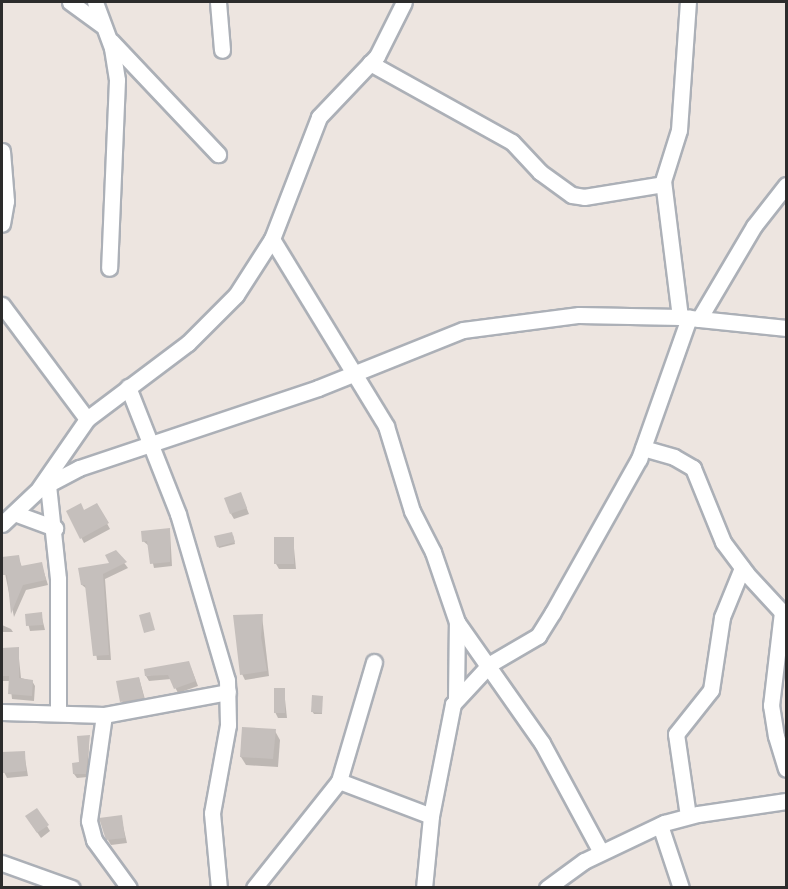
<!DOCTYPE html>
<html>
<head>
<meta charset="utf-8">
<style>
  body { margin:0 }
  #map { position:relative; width:788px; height:889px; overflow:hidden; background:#ede5e0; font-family:"DM Sans",sans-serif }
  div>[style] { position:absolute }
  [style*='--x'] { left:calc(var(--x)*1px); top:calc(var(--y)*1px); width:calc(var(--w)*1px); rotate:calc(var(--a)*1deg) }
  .shadow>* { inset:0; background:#0003 }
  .building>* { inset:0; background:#c5bfbc }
  .roads { filter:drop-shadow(2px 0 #acb0b7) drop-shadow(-2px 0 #acb0b7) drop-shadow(0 2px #acb0b7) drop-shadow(0 -2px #acb0b7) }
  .minor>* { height:15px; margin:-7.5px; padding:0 7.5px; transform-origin:7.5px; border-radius:7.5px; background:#fff }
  span { translate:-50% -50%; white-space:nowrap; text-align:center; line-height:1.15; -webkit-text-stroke:5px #fff; paint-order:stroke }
  .frame { position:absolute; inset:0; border:3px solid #2c2c2c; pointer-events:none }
</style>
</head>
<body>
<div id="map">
  <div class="shadow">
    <i style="clip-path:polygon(241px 494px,249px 514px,234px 519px,231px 514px)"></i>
    <i style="clip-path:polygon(97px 505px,110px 529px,84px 543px,68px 512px,84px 512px)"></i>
    <i style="clip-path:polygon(170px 530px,172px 566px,154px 568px,149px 546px,143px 541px)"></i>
    <i style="clip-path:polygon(233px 535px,235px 544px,219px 548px,218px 546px)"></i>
    <i style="clip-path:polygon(293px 538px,296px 569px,279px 569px,276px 564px)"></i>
    <i style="clip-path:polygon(116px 552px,128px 568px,105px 579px,111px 660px,97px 660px,87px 589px,82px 585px,111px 564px)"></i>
    <i style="clip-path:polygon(18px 557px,22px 567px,41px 563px,48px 585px,26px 590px,14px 617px,2px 559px)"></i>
    <i style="clip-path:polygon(41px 614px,45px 630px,30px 631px,26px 615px)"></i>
    <i style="clip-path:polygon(262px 616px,269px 676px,245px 680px,242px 674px)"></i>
    <i style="clip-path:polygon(2px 625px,11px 629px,13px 632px,2px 632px)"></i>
    <i style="clip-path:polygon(2px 649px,18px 649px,21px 678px,32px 681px,35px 686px,34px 701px,12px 699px,10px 681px,2px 681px)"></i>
    <i style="clip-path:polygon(191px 668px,198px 686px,178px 693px,171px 679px,149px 681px,146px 676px)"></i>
    <i style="clip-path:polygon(139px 678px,146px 703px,125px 707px,122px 702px)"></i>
    <i style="clip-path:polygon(284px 690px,287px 718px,278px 718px,275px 712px)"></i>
    <i style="clip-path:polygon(322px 697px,322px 714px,314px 714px,312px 711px)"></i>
    <i style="clip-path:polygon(275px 731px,280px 740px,278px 767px,246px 765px,241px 757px)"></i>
    <i style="clip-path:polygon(89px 737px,88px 777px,77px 778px,74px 774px)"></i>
    <i style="clip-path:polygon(24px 753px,28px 776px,7px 778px,4px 772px)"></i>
    <i style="clip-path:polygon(121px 817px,127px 843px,111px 845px,108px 840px)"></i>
    <i style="clip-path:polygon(30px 822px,47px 826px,50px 831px,41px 838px)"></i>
  </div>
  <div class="building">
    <i style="clip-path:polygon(241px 492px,247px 508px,230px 514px,224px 498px)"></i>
    <i style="clip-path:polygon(81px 503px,84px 510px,97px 503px,109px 523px,80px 539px,66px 511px)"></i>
    <i style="clip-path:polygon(170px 528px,170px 562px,150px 564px,147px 541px,142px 542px,141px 531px)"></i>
    <i style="clip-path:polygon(232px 532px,235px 542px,217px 547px,214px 536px)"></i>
    <i style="clip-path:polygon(274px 537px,294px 537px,294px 564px,274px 564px)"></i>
    <i style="clip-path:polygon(116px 550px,127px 562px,103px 574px,109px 655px,93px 656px,85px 585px,81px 585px,78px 568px,109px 563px,105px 555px)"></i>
    <i style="clip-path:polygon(19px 555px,21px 566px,42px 562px,46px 580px,23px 585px,11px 614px,7px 575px,2px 575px,2px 557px)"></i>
    <i style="clip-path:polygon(42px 612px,43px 625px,26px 626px,25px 614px)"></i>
    <i style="clip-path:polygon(150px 612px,155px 630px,144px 633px,139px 615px)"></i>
    <i style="clip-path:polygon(263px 614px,261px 637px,267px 671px,240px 675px,233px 615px)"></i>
    <i style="clip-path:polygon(19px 647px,19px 678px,33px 680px,32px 696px,8px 694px,9px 676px,2px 676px,2px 648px)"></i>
    <i style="clip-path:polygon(189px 661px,196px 681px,174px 689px,168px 675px,145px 676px,144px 669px)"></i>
    <i style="clip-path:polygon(139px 677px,144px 698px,120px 702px,116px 681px)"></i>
    <i style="clip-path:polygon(274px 688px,285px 688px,285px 713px,274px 713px)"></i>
    <i style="clip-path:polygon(312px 695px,323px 696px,322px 713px,311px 712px)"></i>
    <i style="clip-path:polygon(242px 727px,276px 729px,273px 759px,240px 757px)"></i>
    <i style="clip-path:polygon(90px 735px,86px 774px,73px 774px,72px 763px,79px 762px,77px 736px)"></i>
    <i style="clip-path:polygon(25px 751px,26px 771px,3px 773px,2px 752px)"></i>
    <i style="clip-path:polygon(37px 808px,49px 825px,37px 833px,25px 816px)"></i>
    <i style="clip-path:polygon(122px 815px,125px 838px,106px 840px,99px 818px)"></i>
  </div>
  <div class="roads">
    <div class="minor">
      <i style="--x:70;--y:2;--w:39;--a:36"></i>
      <i style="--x:95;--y:2;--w:49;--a:69.7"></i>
      <i style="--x:112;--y:48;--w:32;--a:81"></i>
      <i style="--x:117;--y:80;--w:188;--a:92.4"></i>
      <i style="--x:218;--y:2;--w:48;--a:85.2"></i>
      <i style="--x:111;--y:41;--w:156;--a:46.6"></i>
      <i style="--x:370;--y:63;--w:162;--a:29.1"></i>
      <i style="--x:512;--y:142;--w:41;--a:47"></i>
      <i style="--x:540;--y:172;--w:39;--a:36"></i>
      <i style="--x:572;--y:195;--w:12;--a:9"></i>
      <i style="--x:584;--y:197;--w:80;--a:-9.3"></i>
      <i style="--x:2;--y:151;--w:50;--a:85.4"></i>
      <i style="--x:6;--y:201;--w:23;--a:100"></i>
      <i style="--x:272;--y:239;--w:219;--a:58.6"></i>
      <i style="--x:386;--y:426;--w:89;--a:73"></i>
      <i style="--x:412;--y:511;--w:46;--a:62.9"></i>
      <i style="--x:433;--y:552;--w:74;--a:71.1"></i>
      <i style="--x:457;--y:622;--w:148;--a:54.9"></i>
      <i style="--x:542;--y:743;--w:124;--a:61.6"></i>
      <i style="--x:2;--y:305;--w:142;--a:53.3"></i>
      <i style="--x:680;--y:317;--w:137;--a:-97.1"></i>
      <i style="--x:663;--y:181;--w:53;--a:-72.6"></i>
      <i style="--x:679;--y:130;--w:128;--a:-86"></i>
      <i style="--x:699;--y:319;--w:108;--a:-59.4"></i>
      <i style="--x:754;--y:226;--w:52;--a:-52"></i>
      <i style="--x:128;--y:387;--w:136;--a:68.5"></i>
      <i style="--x:178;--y:514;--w:173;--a:73.6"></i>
      <i style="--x:227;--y:680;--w:45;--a:88.7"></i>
      <i style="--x:228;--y:725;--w:89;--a:100.3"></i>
      <i style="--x:212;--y:813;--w:75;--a:84.7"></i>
      <i style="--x:643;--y:448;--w:32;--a:16"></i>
      <i style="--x:674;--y:457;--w:22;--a:30"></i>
      <i style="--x:693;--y:468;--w:80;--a:67.9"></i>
      <i style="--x:723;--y:542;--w:39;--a:53"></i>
      <i style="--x:746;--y:573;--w:53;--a:47.3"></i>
      <i style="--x:782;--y:612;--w:94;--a:96.7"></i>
      <i style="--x:771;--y:705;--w:31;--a:81"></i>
      <i style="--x:776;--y:736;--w:34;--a:73"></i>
      <i style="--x:48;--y:485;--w:95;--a:83.9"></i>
      <i style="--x:58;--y:579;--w:134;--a:90"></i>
      <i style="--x:40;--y:487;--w:83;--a:-55.3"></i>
      <i style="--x:87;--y:419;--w:126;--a:-37"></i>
      <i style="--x:188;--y:343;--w:68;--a:-45"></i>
      <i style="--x:236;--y:295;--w:67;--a:-57.3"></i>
      <i style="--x:272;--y:239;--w:131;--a:-68.9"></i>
      <i style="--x:319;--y:117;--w:84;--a:-46.4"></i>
      <i style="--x:377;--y:56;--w:60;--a:-63.4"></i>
      <i style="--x:14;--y:513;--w:44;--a:20.1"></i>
      <i style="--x:2;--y:524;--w:51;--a:-43.4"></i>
      <i style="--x:39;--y:489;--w:45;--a:-27.7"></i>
      <i style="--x:79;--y:468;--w:252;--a:-18.5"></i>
      <i style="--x:318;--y:388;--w:156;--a:-21.8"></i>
      <i style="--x:463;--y:330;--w:117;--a:-7.4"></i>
      <i style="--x:579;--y:315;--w:101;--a:1.1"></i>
      <i style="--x:680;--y:317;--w:107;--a:5.9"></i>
      <i style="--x:456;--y:699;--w:77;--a:-89.3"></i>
      <i style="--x:2;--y:712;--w:102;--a:1.7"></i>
      <i style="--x:104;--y:715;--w:126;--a:-10.5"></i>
      <i style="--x:104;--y:715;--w:107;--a:98.1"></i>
      <i style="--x:89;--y:821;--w:20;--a:75"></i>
      <i style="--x:94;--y:840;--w:59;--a:53.9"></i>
      <i style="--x:339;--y:781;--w:98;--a:20.8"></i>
      <i style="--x:688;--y:816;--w:83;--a:-98.3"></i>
      <i style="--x:676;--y:734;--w:56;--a:-51.5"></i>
      <i style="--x:711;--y:690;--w:74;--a:-81.4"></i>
      <i style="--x:722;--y:617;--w:53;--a:-67.8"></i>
      <i style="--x:660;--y:825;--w:66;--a:71.6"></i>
      <i style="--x:2;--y:863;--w:74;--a:19.7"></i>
      <i style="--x:254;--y:888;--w:137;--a:-51.5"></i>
      <i style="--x:339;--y:781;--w:124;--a:-73.6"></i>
      <i style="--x:424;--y:888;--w:72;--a:-84.4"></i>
      <i style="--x:431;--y:816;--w:114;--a:-78.9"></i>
      <i style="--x:453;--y:704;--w:54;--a:-47.2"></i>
      <i style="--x:490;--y:664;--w:56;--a:-30.3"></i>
      <i style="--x:538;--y:636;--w:28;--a:-58"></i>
      <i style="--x:553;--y:612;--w:176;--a:-60.7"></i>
      <i style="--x:639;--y:459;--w:150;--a:-70.5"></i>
      <i style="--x:547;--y:888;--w:46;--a:-36.1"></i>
      <i style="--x:584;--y:861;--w:89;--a:-25.4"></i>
      <i style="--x:664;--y:823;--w:35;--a:-15"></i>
      <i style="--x:698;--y:814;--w:89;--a:-8.4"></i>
    </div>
  </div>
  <div class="frame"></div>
</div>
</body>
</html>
